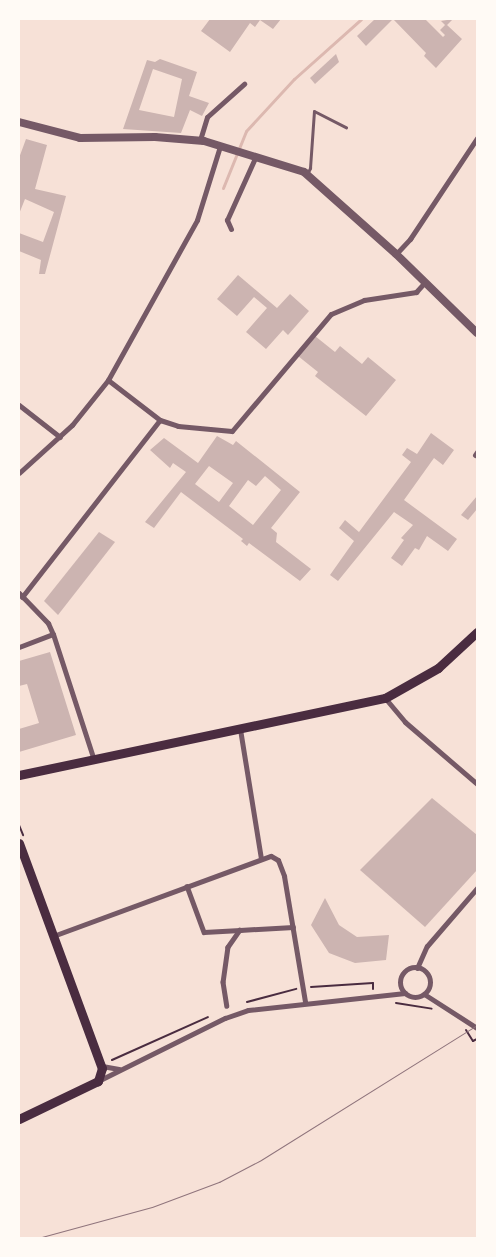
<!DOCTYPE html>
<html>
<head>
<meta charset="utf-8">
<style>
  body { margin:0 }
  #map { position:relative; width:496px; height:1257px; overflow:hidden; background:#f7e1d7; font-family:"PT Sans",sans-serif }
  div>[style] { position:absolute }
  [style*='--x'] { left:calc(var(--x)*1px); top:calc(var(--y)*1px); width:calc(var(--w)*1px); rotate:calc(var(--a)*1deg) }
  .stream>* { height:3px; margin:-1.5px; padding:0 1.5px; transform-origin:1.5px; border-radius:1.5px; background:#dcb8b0 }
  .building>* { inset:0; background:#ccb4b1 }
  .path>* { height:2px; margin:-1px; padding:0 1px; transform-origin:1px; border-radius:1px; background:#4a2c40 }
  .service>* { height:3px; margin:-1.5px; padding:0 1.5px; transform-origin:1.5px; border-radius:1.5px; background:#755966 }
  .pedestrian>* { height:4.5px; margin:-2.25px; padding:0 2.25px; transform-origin:2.25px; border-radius:2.25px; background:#755966 }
  .minor>* { height:5px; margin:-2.5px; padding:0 2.5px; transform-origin:2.5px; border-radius:2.5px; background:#755966 }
  .minor>.ring { margin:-2.5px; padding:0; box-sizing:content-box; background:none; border:5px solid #755966; border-radius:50% }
  .tertiary>* { height:8px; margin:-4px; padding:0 4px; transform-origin:4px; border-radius:4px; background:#755966 }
  .secondary>* { height:9px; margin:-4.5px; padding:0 4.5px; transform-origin:4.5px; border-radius:4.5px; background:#4a2c40 }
  .tram>* { height:1px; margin:-0.5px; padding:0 0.5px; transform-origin:0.5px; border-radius:0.5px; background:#8f747c }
  span { translate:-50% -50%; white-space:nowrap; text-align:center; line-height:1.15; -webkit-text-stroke:4px #fffaf5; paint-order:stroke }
  .frame { position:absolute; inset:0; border:20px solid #fffaf5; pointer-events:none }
</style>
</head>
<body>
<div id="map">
  <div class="stream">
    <i style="--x:223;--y:188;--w:61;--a:-68"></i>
    <i style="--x:246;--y:131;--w:71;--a:-47.3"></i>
    <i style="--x:294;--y:79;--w:90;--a:-41.8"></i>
  </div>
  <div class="building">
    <i style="clip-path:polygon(210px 19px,281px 19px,273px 29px,260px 20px,255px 27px,250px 23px,230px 52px,201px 31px)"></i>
    <i style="clip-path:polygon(375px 19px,425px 19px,443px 37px,445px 35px,440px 30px,445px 25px,441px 21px,453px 19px,447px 25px,462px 39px,436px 68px,424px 56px,426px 53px,393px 19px,366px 46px,357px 36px)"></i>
    <i style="clip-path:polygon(336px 54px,339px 62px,315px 84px,310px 78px)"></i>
    <i style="clip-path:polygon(evenodd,160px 59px,197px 72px,189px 96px,209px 103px,202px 116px,190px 110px,181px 133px,123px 129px,147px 60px,155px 62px,160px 59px,153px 69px,182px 79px,174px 117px,139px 110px,153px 69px)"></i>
    <i style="clip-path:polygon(26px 139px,47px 145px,35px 189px,66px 196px,45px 274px,39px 274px,41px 260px,19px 251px,19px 233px,43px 242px,54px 212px,25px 199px,19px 214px,19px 158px)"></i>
    <i style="clip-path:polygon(238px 275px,277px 308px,290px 294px,309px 311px,288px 335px,283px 330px,266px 349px,246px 332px,267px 308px,254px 297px,237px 316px,217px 299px)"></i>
    <i style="clip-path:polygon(315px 336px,335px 352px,340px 346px,362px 364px,368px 357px,396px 380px,366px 416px,315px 376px,318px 372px,298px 356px)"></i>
    <i style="clip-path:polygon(431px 433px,454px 450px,443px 465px,434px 458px,404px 500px,457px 539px,448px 551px,427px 536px,419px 550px,415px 548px,402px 566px,391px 558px,404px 540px,401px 538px,413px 525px,394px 512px,338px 581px,330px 575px,354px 541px,339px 528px,345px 520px,359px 532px,411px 462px,402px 455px,407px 448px,417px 454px)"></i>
    <i style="clip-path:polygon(evenodd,217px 436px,233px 445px,236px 441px,300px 492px,271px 528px,277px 533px,276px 542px,311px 569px,300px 581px,249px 543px,247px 546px,241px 541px,243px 539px,181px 492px,154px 528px,145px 522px,186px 472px,173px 463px,170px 468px,150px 450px,164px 438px,198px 463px,217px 436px,209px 466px,233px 483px,219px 502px,195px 484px,209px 466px,217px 436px,265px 476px,281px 490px,253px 525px,229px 506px,248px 480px,256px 486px,265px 476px)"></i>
    <i style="clip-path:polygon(477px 496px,477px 509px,468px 520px,461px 515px)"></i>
    <i style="clip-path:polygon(99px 532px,115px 542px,58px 615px,44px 601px)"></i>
    <i style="clip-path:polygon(50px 652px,76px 735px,19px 752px,19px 729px,39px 723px,27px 684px,19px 686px,19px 661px)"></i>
    <i style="clip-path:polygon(432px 798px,477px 835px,477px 870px,425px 927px,360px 870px)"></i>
    <i style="clip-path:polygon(325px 898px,339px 925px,357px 937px,389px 935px,386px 960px,355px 963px,329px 953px,311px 925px)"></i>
  </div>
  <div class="path">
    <i style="--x:19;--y:825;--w:11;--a:68"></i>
    <i style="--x:311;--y:987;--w:62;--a:-3.7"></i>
    <i style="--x:373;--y:983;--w:6;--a:90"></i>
    <i style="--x:247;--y:1002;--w:51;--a:-14.9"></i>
    <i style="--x:396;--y:1003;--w:36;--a:9"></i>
    <i style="--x:466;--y:1030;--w:13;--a:58"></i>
    <i style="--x:473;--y:1041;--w:4;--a:-27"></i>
    <i style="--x:112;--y:1060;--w:105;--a:-24.1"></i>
  </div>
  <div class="service">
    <i style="--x:307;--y:174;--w:7;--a:-63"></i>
    <i style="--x:310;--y:168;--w:57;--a:-86"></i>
    <i style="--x:314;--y:111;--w:36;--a:27"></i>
  </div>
  <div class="pedestrian">
    <i style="--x:187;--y:886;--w:49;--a:69.7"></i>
    <i style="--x:204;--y:932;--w:36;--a:-3"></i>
    <i style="--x:240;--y:930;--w:21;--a:125"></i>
    <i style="--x:228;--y:947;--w:35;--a:98"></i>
    <i style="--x:223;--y:982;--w:24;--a:81"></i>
    <i style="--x:240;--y:930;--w:53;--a:-3.2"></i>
  </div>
  <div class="minor">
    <i style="--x:200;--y:140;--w:24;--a:-73"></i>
    <i style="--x:207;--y:117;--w:50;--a:-41.7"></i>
    <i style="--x:231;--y:229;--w:10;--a:-114"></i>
    <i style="--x:227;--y:220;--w:68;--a:-65.7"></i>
    <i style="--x:396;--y:254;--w:21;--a:-47"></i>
    <i style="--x:410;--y:239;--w:121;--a:-56.4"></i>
    <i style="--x:108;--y:380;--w:66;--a:37.6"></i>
    <i style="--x:160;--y:420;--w:19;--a:18"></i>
    <i style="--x:178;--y:426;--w:54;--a:5.3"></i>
    <i style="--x:232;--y:431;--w:153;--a:-49.8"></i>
    <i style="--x:331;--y:314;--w:36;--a:-23"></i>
    <i style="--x:364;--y:300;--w:53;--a:-8.7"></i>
    <i style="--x:416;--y:292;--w:12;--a:-48"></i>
    <i style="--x:19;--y:405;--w:52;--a:38"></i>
    <i style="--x:475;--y:455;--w:4;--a:-56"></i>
    <i style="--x:19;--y:473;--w:72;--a:-42.2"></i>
    <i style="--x:72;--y:425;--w:58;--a:-51.3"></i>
    <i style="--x:108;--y:380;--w:183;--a:-60.9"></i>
    <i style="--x:197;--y:220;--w:77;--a:-72.7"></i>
    <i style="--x:19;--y:593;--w:42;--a:46"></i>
    <i style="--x:48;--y:623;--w:12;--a:66"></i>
    <i style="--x:53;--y:634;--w:133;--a:72"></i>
    <i style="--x:22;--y:597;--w:224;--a:-52.1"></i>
    <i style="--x:19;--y:647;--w:36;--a:-21"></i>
    <i style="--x:385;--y:698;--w:31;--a:50"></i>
    <i style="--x:405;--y:722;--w:95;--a:40.7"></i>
    <i style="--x:240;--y:729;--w:131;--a:80.8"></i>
    <i style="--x:53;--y:936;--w:232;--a:-20.2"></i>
    <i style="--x:271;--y:856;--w:8;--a:30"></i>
    <i style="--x:278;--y:860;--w:17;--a:69"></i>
    <i style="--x:284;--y:876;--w:128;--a:80.5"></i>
    <i class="ring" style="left:400px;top:967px;width:25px;height:25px"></i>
    <i style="--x:417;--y:968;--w:24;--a:-66"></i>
    <i style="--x:427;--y:946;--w:77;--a:-49.2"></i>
    <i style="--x:424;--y:994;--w:63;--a:32.7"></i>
    <i style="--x:102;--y:1066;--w:17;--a:10"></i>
    <i style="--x:98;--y:1081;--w:142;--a:-26.4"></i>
    <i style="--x:225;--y:1018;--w:24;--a:-19"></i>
    <i style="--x:248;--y:1010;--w:158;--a:-6.2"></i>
  </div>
  <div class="tertiary">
    <i style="--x:19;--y:122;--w:63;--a:14.7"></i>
    <i style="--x:80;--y:138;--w:75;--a:-0.8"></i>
    <i style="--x:155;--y:137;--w:49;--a:4.7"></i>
    <i style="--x:204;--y:141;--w:105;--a:17.2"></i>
    <i style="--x:304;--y:172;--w:123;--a:41.7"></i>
    <i style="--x:396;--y:254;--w:113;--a:44.3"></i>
  </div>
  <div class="secondary">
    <i style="--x:19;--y:775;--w:374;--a:-11.9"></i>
    <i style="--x:385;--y:698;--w:61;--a:-29.5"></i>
    <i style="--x:438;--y:668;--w:53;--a:-42.7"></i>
    <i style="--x:19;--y:843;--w:240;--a:69.8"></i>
    <i style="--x:102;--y:1068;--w:14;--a:107"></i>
    <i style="--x:98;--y:1081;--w:88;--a:154.3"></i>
  </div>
  <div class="tram">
    <i style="--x:38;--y:1238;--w:118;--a:-15.2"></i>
    <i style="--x:152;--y:1207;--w:72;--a:-20.5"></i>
    <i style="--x:219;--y:1182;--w:47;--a:-27.6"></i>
    <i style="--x:261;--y:1160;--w:255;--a:-32"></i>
  </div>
  <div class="frame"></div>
</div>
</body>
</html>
